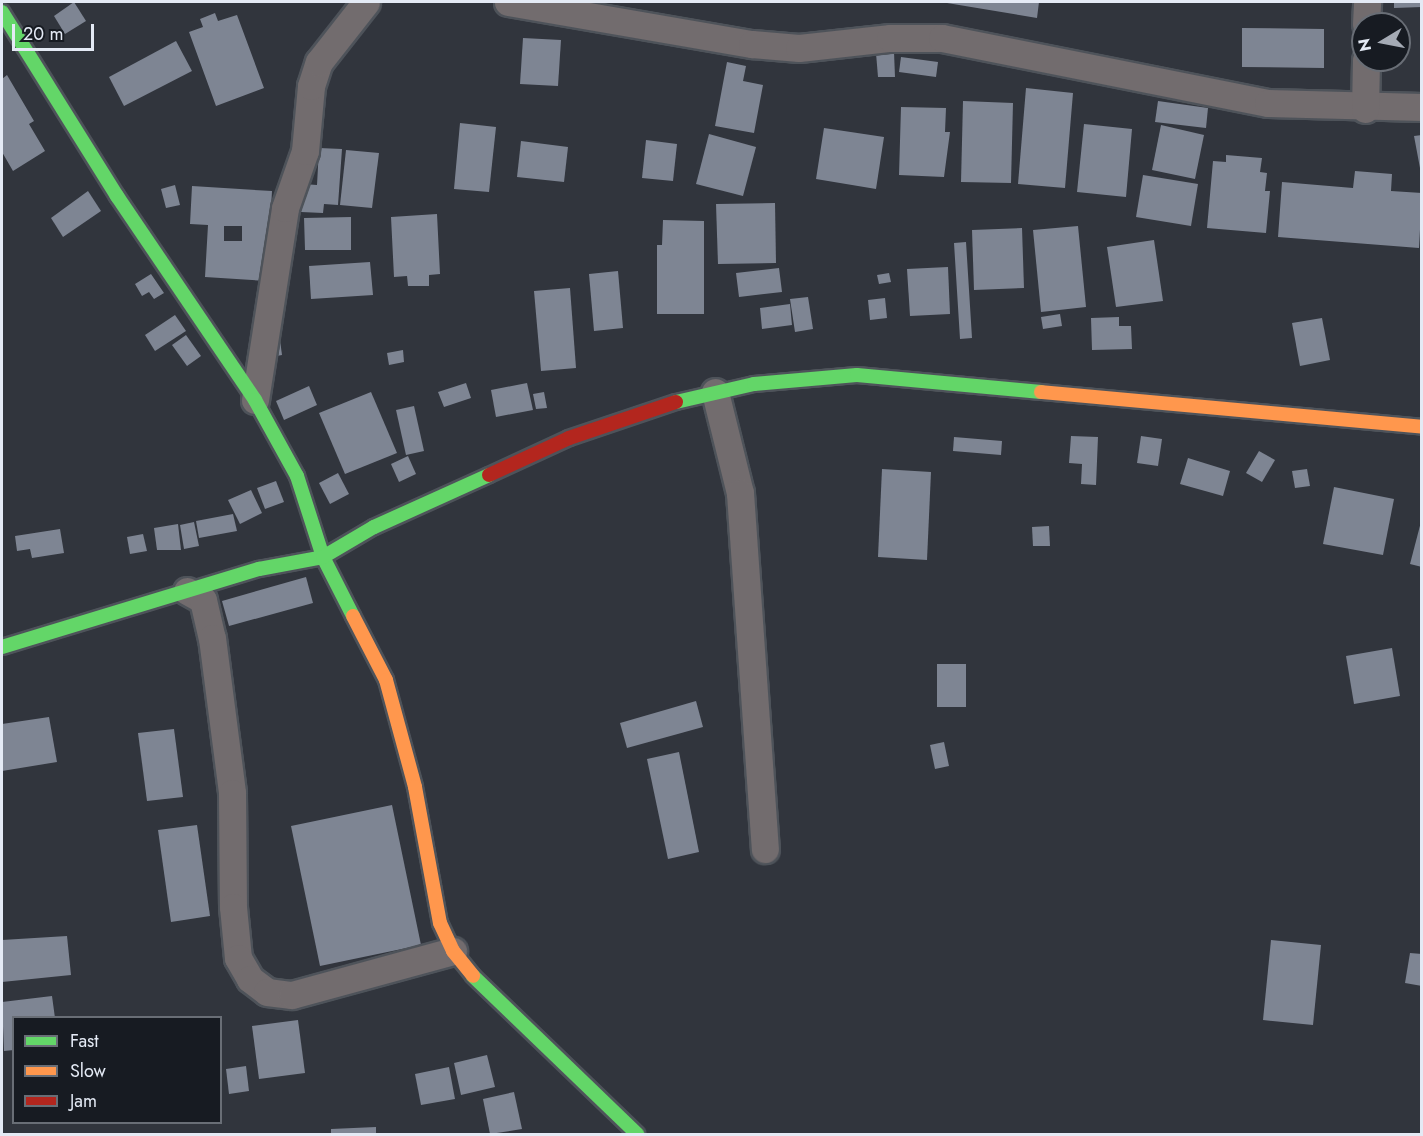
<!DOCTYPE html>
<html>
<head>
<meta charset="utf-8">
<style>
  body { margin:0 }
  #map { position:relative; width:1423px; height:1136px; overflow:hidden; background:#31353d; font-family:Jost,sans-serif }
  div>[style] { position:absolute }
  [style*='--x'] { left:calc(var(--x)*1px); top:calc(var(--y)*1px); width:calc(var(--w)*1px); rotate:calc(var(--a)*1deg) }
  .building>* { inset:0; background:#7e8593 }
  .roads { filter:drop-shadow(2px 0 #4e535a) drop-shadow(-2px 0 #4e535a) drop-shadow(0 2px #4e535a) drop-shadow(0 -2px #4e535a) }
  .street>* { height:27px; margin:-13.5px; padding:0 13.5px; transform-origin:13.5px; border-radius:13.5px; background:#726c6e }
  .fast>* { height:14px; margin:-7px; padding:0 7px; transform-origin:7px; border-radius:7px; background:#63d668 }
  .slow>* { height:14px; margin:-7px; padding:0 7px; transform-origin:7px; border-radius:7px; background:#ff974d }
  .jam>* { height:14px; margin:-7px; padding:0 7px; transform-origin:7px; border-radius:7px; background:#b3261e }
  span { translate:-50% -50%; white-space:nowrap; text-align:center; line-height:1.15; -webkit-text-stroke:6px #171b22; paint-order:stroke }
  .frame { position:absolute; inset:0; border:3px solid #e4eaf5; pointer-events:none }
  .legend { position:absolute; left:12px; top:1016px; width:210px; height:108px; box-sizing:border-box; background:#171b22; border:2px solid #696e76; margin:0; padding:8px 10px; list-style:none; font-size:18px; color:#e4eaf5 }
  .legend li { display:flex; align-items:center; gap:12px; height:30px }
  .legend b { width:30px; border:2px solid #696e76 }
  .north { position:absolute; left:1351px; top:12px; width:60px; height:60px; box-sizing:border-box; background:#171b22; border:2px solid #696e76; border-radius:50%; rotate:260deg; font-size:16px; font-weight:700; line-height:24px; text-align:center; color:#e4eaf5 }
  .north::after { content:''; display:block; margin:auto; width:21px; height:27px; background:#a5abb5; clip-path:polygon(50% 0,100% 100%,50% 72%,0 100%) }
  .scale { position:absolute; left:12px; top:24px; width:82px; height:27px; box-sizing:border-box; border:3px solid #e4eaf5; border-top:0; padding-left:8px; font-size:18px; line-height:21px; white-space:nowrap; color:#e4eaf5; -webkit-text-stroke:4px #171b22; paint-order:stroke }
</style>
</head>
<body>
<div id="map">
  <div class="building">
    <i style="clip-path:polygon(74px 2px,86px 21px,65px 34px,54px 16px)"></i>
    <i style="clip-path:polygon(941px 2px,1039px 2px,1037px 18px)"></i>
    <i style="clip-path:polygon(1394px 2px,1422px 2px,1422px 7px,1394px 8px)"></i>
    <i style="clip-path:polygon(215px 13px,218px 21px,237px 15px,264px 88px,216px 106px,189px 32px,203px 27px,200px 19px)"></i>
    <i style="clip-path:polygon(1242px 28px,1324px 29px,1324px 68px,1242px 67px)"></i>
    <i style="clip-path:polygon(523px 38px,561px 40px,558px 86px,520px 84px)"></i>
    <i style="clip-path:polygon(176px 41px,192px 71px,124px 106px,109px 77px)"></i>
    <i style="clip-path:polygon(894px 52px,895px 77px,878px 77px,876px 53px)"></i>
    <i style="clip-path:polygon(901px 57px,938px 62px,936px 77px,899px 72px)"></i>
    <i style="clip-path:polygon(727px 62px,746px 66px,743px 81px,763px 85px,754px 133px,715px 126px)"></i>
    <i style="clip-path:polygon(7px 75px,34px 121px,29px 124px,45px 151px,13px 171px,2px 152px,2px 79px)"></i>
    <i style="clip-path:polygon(1026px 88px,1073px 93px,1065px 188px,1018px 184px)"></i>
    <i style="clip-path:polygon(963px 101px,1013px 103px,1011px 183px,961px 182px)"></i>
    <i style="clip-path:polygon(1158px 101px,1208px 108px,1206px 128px,1155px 122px)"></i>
    <i style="clip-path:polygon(901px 107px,946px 108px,945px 132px,950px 132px,944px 177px,899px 175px)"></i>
    <i style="clip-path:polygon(460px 123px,496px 127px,489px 192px,454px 189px)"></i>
    <i style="clip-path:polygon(1084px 124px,1132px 129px,1126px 197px,1077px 192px)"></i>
    <i style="clip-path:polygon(1161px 125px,1204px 135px,1195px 179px,1152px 170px)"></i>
    <i style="clip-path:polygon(824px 128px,884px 137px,876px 189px,816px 179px)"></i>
    <i style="clip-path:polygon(709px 134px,756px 147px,743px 196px,696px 184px)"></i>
    <i style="clip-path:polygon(1422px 135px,1422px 168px,1420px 168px,1414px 136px)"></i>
    <i style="clip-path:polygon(646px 140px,677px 144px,673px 181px,642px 178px)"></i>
    <i style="clip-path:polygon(521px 141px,568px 147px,564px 182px,517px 177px)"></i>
    <i style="clip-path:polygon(319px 148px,342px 149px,338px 205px,324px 204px,323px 213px,301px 212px,303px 184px,317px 185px)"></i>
    <i style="clip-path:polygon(346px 150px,379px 153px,372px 208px,340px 205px)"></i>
    <i style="clip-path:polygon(1226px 155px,1262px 158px,1260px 172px,1267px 173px,1265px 191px,1270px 191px,1266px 233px,1207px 228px,1213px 161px,1226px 162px)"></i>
    <i style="clip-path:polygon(1355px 171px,1392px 174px,1391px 191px,1422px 193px,1419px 248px,1278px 237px,1282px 182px,1353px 188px)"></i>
    <i style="clip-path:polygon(1143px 175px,1198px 184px,1191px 226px,1136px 217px)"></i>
    <i style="clip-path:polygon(175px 185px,180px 205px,166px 208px,161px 189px)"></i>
    <i style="clip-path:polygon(evenodd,192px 186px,272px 191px,267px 281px,205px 277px,208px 225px,190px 224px,192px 186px,224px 226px,242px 226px,242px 241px,224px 241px,224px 226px)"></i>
    <i style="clip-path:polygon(88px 191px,101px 211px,63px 237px,51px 218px)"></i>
    <i style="clip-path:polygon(775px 203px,776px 263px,718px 264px,716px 204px)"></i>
    <i style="clip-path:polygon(437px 214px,440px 274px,429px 275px,429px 286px,408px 286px,407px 276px,394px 277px,391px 217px)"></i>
    <i style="clip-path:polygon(351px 217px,351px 250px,305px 250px,304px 218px)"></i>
    <i style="clip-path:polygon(663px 220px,704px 221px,704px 314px,657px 314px,657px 245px,662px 245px)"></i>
    <i style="clip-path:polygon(1078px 226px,1086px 307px,1041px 312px,1033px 230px)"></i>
    <i style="clip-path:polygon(1022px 228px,1024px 288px,974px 290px,972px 230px)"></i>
    <i style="clip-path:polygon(1154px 240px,1163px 301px,1116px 307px,1107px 247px)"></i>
    <i style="clip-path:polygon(966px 242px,972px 338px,960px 339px,954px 243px)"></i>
    <i style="clip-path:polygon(370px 262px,373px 295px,311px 299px,309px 266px)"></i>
    <i style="clip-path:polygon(948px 267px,950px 314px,910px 316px,907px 269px)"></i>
    <i style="clip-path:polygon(779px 268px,782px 292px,739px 297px,736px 273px)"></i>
    <i style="clip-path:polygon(618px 271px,623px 328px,594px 331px,589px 274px)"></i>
    <i style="clip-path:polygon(889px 273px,891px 282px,879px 284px,877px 275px)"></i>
    <i style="clip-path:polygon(151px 274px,164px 293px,154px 299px,149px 292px,142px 296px,135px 284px)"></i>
    <i style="clip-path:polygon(570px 288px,576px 368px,541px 371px,534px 291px)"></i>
    <i style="clip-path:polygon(808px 297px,813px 329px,795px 332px,790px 299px)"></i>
    <i style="clip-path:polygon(885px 298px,887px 318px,870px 320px,868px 300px)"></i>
    <i style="clip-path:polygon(790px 304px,792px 325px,762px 329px,760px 308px)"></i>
    <i style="clip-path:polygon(1060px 314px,1062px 326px,1043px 329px,1041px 317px)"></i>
    <i style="clip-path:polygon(175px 315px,186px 331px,155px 351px,145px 335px)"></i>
    <i style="clip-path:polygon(1119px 317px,1119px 326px,1131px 326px,1132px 349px,1092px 350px,1091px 318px)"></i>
    <i style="clip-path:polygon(1322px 318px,1330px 360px,1300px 366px,1292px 323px)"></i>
    <i style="clip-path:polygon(186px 335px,201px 356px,187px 366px,172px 345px)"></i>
    <i style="clip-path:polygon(280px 340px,282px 355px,271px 357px,268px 342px)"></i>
    <i style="clip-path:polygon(403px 350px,404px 362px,389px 365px,387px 353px)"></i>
    <i style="clip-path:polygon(466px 383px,471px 398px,444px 407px,438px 392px)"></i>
    <i style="clip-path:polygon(527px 383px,533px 410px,496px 417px,491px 390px)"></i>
    <i style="clip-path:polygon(309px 386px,317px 405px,284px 420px,276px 401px)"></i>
    <i style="clip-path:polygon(371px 392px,397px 453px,345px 474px,319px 413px)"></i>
    <i style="clip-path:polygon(544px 392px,547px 408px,536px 409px,533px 394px)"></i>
    <i style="clip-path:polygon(414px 406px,424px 451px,406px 455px,396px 410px)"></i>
    <i style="clip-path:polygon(1071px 436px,1098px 437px,1096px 485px,1081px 484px,1082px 464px,1069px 463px)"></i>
    <i style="clip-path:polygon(1141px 436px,1162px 439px,1158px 466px,1137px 463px)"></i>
    <i style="clip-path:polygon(954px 437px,1002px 441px,1001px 455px,953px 451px)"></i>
    <i style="clip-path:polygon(1259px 451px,1275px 460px,1262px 482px,1246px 473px)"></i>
    <i style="clip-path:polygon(408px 456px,416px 474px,399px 482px,391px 464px)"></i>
    <i style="clip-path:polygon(1188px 458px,1230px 471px,1223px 496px,1180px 484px)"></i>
    <i style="clip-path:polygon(882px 469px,931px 472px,927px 560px,878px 557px)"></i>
    <i style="clip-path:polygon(1307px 469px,1310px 486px,1295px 488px,1292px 471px)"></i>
    <i style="clip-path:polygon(338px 473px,349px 494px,330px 504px,319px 483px)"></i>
    <i style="clip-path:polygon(276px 481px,284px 502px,265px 509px,257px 488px)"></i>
    <i style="clip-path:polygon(1334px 487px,1394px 499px,1383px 555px,1323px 544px)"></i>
    <i style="clip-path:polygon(251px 490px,262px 513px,240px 524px,228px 500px)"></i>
    <i style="clip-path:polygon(233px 514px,237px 531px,199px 538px,196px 521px)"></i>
    <i style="clip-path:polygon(1422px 518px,1422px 567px,1410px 564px)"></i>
    <i style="clip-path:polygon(194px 522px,199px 546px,184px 549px,180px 525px)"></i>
    <i style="clip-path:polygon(178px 524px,181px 550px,157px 550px,154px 528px)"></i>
    <i style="clip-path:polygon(1049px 526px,1050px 546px,1033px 546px,1032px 527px)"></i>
    <i style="clip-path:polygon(60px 529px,64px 553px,32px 558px,30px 549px,17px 551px,15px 536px)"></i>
    <i style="clip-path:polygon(143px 534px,147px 551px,130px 554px,127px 537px)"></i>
    <i style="clip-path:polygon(306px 577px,313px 603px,229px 626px,222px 601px)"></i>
    <i style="clip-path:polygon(1392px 648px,1400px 696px,1354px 704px,1346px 656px)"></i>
    <i style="clip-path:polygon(937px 664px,966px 664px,966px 707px,937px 707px)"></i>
    <i style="clip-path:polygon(696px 701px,703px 727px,627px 748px,620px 723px)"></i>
    <i style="clip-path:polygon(49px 717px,57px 762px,2px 771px,2px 724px)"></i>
    <i style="clip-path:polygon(174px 729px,183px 797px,147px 801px,138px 733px)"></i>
    <i style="clip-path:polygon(944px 742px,949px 766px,935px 769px,930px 745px)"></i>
    <i style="clip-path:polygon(679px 752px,699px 852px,668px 859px,647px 759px)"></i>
    <i style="clip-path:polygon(392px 805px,421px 945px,320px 966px,291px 826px)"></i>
    <i style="clip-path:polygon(197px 825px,210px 916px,171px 922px,158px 830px)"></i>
    <i style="clip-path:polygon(67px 936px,71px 975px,2px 982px,2px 940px)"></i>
    <i style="clip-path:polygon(1271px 940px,1321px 945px,1313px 1025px,1263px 1020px)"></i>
    <i style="clip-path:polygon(1410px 953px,1422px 954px,1422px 986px,1405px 983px)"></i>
    <i style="clip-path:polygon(52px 996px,55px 1018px,14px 1018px,14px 1050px,4px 1051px,2px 1002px)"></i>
    <i style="clip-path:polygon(298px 1020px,305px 1073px,259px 1079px,252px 1026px)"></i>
    <i style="clip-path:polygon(487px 1055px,495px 1087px,461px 1095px,454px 1063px)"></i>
    <i style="clip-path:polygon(246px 1066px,249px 1091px,229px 1094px,226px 1069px)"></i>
    <i style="clip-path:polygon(449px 1067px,455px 1099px,421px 1105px,415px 1074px)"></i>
    <i style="clip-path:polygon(514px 1092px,522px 1129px,490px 1134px,483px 1099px)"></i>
    <i style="clip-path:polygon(376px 1127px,376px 1134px,331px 1134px,331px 1129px)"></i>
  </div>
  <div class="roads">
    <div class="street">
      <i style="--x:508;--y:2;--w:248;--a:9.8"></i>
      <i style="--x:752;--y:44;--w:47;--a:4.9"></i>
      <i style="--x:799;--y:48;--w:92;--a:-6.3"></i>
      <i style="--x:890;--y:38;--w:52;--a:0"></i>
      <i style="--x:942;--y:38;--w:332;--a:11.3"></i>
      <i style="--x:1268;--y:103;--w:154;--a:1.5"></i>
      <i style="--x:1366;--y:24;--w:22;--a:-87"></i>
      <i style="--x:1365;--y:109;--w:49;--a:-88.8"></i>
      <i style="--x:715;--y:392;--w:104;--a:76.1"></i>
      <i style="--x:740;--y:493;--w:357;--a:86"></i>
      <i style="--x:255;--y:400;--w:194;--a:-81.1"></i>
      <i style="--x:285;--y:208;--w:60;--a:-70.7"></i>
      <i style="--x:305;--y:151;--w:65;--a:-84.7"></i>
      <i style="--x:311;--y:86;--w:25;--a:-72"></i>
      <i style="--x:319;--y:62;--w:76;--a:-51.9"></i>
      <i style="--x:187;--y:591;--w:18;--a:29"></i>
      <i style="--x:203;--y:600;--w:39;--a:77"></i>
      <i style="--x:212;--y:638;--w:156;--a:82.6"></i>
      <i style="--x:232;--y:793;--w:114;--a:89.5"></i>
      <i style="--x:233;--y:907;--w:51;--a:84.4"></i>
      <i style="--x:238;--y:958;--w:24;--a:60"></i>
      <i style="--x:250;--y:979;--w:21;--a:37"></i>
      <i style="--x:267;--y:992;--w:25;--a:7"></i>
      <i style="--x:292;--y:995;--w:167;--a:-15.3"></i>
    </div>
    <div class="fast">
      <i style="--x:2;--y:12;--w:217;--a:58"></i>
      <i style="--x:117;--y:196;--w:246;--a:55.9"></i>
      <i style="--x:255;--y:400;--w:87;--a:61.1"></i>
      <i style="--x:297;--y:476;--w:85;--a:72.2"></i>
      <i style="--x:323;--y:557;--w:66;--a:63"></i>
      <i style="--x:676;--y:402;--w:80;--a:-13"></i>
      <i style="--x:754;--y:384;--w:103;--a:-5"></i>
      <i style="--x:857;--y:375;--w:185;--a:5.3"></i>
      <i style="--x:2;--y:647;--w:269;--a:-16.9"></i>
      <i style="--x:259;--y:569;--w:65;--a:-10.6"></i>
      <i style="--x:323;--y:557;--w:59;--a:-30.5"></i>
      <i style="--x:374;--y:527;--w:126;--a:-24.3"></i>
      <i style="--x:473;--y:976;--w:228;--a:43.9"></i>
    </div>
    <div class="slow">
      <i style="--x:1041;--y:392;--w:383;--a:5.2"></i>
      <i style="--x:353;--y:616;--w:72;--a:62.7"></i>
      <i style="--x:386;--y:680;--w:111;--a:74.8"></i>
      <i style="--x:415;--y:787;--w:138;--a:79.6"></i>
      <i style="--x:440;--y:923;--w:31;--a:65"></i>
      <i style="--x:453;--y:951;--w:32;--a:51"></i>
    </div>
    <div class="jam">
      <i style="--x:489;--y:475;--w:88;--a:-24.8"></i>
      <i style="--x:569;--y:438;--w:113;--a:-18.6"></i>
    </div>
  </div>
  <div class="frame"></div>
  <ul class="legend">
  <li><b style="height:8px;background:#63d668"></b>Fast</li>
  <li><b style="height:8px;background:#ff974d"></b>Slow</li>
  <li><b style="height:8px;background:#b3261e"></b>Jam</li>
  </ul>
  <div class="north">N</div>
  <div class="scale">20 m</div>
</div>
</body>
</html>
